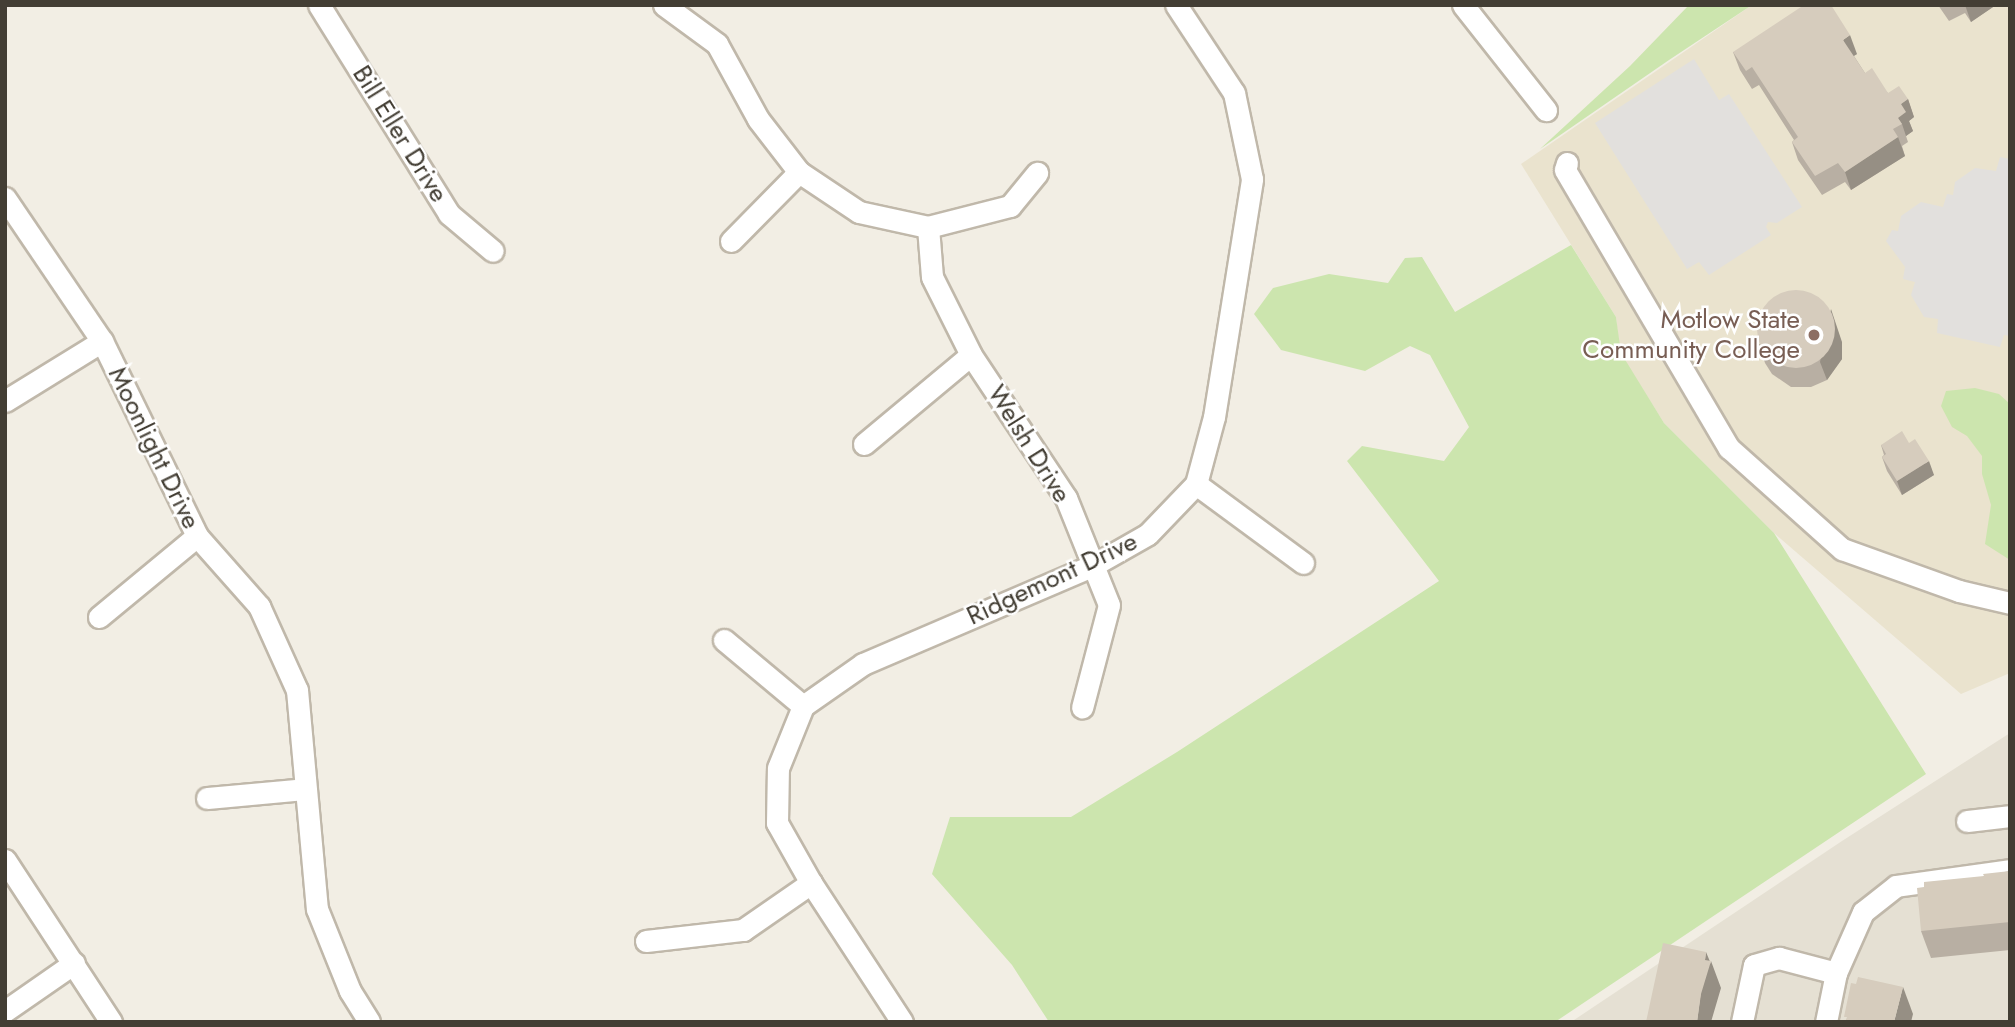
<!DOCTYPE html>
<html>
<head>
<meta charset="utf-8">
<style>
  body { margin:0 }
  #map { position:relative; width:2015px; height:1027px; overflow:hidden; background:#f2eee4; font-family:Jost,sans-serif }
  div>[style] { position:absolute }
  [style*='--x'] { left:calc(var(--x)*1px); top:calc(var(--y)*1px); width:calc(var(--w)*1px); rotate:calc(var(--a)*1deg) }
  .residential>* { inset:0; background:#e5e0d3 }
  .education>* { inset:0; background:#eae3ce }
  .green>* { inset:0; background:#cce5ae }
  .parking>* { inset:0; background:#e2e0dd }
  .roads { filter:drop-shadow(2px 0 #c0b8aa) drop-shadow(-2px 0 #c0b8aa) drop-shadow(0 2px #c0b8aa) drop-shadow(0 -2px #c0b8aa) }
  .minor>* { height:21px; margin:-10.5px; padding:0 10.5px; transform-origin:10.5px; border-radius:10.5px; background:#fff }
  .wall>* { inset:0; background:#b8afa3 }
  .shaded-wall>* { inset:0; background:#968f84 }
  .building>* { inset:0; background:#d6ccbd }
  .round { border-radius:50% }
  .dots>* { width:19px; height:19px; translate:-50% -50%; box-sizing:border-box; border:4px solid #fff; border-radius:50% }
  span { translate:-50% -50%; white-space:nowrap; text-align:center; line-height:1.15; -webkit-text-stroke:5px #fff; paint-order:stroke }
  .street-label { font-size:26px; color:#433e34 }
  .education-label { font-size:26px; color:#785e54 }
  .right { translate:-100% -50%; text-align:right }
  .frame { position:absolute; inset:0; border:7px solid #433e34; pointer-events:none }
</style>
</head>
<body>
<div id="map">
  <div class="residential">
    <i style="clip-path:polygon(2010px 733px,2010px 1022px,1571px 1022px,1842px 841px)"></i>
  </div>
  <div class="education">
    <i style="clip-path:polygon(1752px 5px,2010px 5px,2010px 673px,1961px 694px,1774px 533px,1664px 423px,1620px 353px,1616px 317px,1521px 164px)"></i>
  </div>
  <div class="green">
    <i style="clip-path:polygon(1752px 5px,1669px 60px,1540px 149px,1630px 66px,1688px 6px)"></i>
    <i style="clip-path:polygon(1571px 245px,1616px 317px,1621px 353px,1664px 423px,1774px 533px,1926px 774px,1555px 1022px,1049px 1022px,1012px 965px,932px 874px,950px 817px,1071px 817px,1177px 752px,1439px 581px,1347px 461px,1362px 446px,1444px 461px,1469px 427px,1430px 355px,1410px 346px,1365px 371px,1281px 350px,1254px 314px,1273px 288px,1329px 274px,1388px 283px,1405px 258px,1422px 257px,1455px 312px)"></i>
    <i style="clip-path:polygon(1975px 388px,1999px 394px,2010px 404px,2010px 560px,1985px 544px,1991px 505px,1982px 474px,1982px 456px,1967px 436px,1952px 427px,1941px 406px,1946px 391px)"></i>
  </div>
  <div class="parking">
    <i style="clip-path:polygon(1694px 59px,1719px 100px,1729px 94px,1802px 207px,1777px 223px,1768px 222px,1766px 227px,1771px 235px,1709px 275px,1699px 262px,1687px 269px,1595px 123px)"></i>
    <i style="clip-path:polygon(2000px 157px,2010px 159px,2010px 336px,2004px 335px,2000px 347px,1937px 333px,1938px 319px,1924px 317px,1911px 295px,1915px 282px,1903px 279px,1905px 267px,1886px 241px,1892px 230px,1898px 231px,1901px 216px,1921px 202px,1943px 207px,1947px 194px,1953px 195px,1955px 182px,1975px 168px,1996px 171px)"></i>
  </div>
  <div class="roads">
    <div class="minor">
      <i style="--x:319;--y:5;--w:246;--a:58.1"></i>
      <i style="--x:449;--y:214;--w:57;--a:40.1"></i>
      <i style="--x:664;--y:5;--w:66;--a:36.3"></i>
      <i style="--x:717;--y:44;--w:85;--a:61.3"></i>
      <i style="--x:758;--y:119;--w:67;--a:52.3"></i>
      <i style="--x:799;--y:172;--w:72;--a:33.7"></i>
      <i style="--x:859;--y:212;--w:71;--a:12.3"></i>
      <i style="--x:928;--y:227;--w:85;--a:-14.4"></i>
      <i style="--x:1010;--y:206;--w:43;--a:-50.7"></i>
      <i style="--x:1463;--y:5;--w:134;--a:51.7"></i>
      <i style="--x:1567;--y:163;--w:7;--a:106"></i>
      <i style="--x:1565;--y:170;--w:323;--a:59.5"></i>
      <i style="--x:1729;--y:448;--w:152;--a:41.8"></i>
      <i style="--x:1842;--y:549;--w:124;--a:19.7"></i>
      <i style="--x:1959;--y:591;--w:52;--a:13.2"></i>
      <i style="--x:5;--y:198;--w:173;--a:55.9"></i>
      <i style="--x:102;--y:341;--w:217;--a:64"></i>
      <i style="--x:197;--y:536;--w:94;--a:48.5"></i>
      <i style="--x:259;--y:606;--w:92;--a:65.7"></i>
      <i style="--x:297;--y:690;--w:220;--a:84.8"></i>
      <i style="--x:317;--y:909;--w:88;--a:68.1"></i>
      <i style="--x:350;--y:991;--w:36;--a:58"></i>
      <i style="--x:928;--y:227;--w:50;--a:85.4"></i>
      <i style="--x:932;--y:277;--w:87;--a:63.4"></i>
      <i style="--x:971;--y:355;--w:172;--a:56.4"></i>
      <i style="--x:1066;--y:498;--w:115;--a:68.1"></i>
      <i style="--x:1109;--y:605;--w:106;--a:104.7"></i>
      <i style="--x:731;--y:241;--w:97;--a:-45.4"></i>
      <i style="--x:5;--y:401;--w:114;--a:-31.7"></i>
      <i style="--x:864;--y:444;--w:139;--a:-39.8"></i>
      <i style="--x:1196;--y:484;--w:133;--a:36.4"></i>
      <i style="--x:99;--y:617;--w:127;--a:-39.6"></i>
      <i style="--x:724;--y:640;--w:103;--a:39.9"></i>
      <i style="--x:207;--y:798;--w:98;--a:-5.2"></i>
      <i style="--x:1967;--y:821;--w:43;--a:-6.6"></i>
      <i style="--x:5;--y:860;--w:194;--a:56.8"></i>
      <i style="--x:646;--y:941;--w:98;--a:-6.5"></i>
      <i style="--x:743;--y:930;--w:83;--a:-34.7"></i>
      <i style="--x:5;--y:1011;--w:84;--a:-34.8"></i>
      <i style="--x:902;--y:1022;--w:166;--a:-123.2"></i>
      <i style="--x:811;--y:883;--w:69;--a:-119.5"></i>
      <i style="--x:777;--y:823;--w:55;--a:-89"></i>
      <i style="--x:778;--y:768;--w:67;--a:-68"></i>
      <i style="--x:803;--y:706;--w:73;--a:-35"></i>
      <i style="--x:863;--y:664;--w:249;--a:-23.2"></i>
      <i style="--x:1092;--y:566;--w:64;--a:-29.7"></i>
      <i style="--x:1148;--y:534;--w:69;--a:-46.2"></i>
      <i style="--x:1196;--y:484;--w:69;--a:-75"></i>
      <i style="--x:1214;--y:417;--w:241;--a:-80.9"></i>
      <i style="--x:1252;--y:179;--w:88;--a:-101.8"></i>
      <i style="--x:1234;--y:93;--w:105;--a:-123.4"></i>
      <i style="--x:1742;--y:1022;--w:58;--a:-78.1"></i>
      <i style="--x:1754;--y:965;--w:26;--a:-16"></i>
      <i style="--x:1779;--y:958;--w:59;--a:14.7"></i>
      <i style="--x:1826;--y:1022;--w:50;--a:-78.5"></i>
      <i style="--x:1836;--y:973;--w:67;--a:-66.1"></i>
      <i style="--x:1863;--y:912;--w:42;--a:-38.2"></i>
      <i style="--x:1896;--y:886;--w:115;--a:-8"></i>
    </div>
  </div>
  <div class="wall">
    <i style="clip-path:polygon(1938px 5px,1996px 5px,1971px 22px,1965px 13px,1949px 21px)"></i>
    <i style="clip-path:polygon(1733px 52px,1857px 54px,1854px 56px,1865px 73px,1888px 93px,1908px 99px,1914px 117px,1909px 121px,1913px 131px,1906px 136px,1908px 142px,1902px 146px,1905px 156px,1851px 190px,1845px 182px,1822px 195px,1798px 160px,1792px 142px,1794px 140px,1759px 85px,1752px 89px,1740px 70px)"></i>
    <i style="clip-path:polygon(1842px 342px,1842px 359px,1827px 380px,1811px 387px,1791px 387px,1772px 374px,1765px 363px,1759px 344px)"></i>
    <i style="clip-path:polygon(1909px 443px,1934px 475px,1902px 495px,1887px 471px,1882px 457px,1884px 455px,1881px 445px)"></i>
    <i style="clip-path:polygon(2010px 871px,2010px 950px,1931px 958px,1921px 931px,1984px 876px)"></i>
  </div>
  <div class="shaded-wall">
    <i style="clip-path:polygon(1965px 5px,1996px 5px,1971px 22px)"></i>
    <i style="clip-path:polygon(1850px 35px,1857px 54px,1850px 58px,1843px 40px)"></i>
    <i style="clip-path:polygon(1908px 99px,1914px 117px,1909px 121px,1913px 131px,1906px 136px,1902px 124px,1898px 118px,1901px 104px)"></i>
    <i style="clip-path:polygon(1898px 137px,1905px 156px,1851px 190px,1845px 172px)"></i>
    <i style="clip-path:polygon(1831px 309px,1842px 342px,1842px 359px,1827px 380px,1820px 362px)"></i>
    <i style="clip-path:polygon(1929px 461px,1934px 475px,1902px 495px,1897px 481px)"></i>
    <i style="clip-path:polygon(1706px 952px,1711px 964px,1711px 961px,1721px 988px,1711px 1022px,1697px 1022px)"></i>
    <i style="clip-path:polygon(1903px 987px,1913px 1014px,1911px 1022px,1894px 1022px)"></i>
  </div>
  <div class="building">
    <i style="clip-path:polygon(1804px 5px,1831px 5px,1850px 35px,1843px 40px,1865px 73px,1872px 68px,1888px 93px,1899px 86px,1908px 99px,1901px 104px,1906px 112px,1898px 118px,1902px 124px,1893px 129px,1898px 137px,1845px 172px,1838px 163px,1815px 176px,1792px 142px,1798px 137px,1752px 67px,1746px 71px,1733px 52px)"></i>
    <i class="round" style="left:1757px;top:290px;width:78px;height:78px"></i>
    <i style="clip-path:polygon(1902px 431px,1909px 443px,1915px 439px,1929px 461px,1897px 481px,1882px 457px,1886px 454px,1881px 445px)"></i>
    <i style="clip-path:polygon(2010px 871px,2010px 922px,1921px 931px,1917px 888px,1924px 887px,1924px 882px,1984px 876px,1983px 874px)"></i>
    <i style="clip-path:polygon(1663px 943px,1706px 952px,1705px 960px,1711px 961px,1701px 994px,1697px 1022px,1646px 1022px)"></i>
    <i style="clip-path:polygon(1858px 977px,1903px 987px,1894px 1022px,1845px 1022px,1847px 1017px,1844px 1017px,1851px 983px,1856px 984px)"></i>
  </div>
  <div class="dots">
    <i style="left:1814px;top:335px;background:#8d6e63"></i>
  </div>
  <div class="street-label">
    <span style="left:400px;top:134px;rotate:58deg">Bill Eller Drive</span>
    <span style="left:1029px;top:444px;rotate:58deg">Welsh Drive</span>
    <span style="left:154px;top:448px;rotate:64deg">Moonlight Drive</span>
    <span style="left:1052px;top:579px;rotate:-25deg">Ridgemont Drive</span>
  </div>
  <div class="education-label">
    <span class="right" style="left:1800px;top:335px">Motlow State<br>Community College</span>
  </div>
  <div class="frame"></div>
</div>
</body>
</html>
